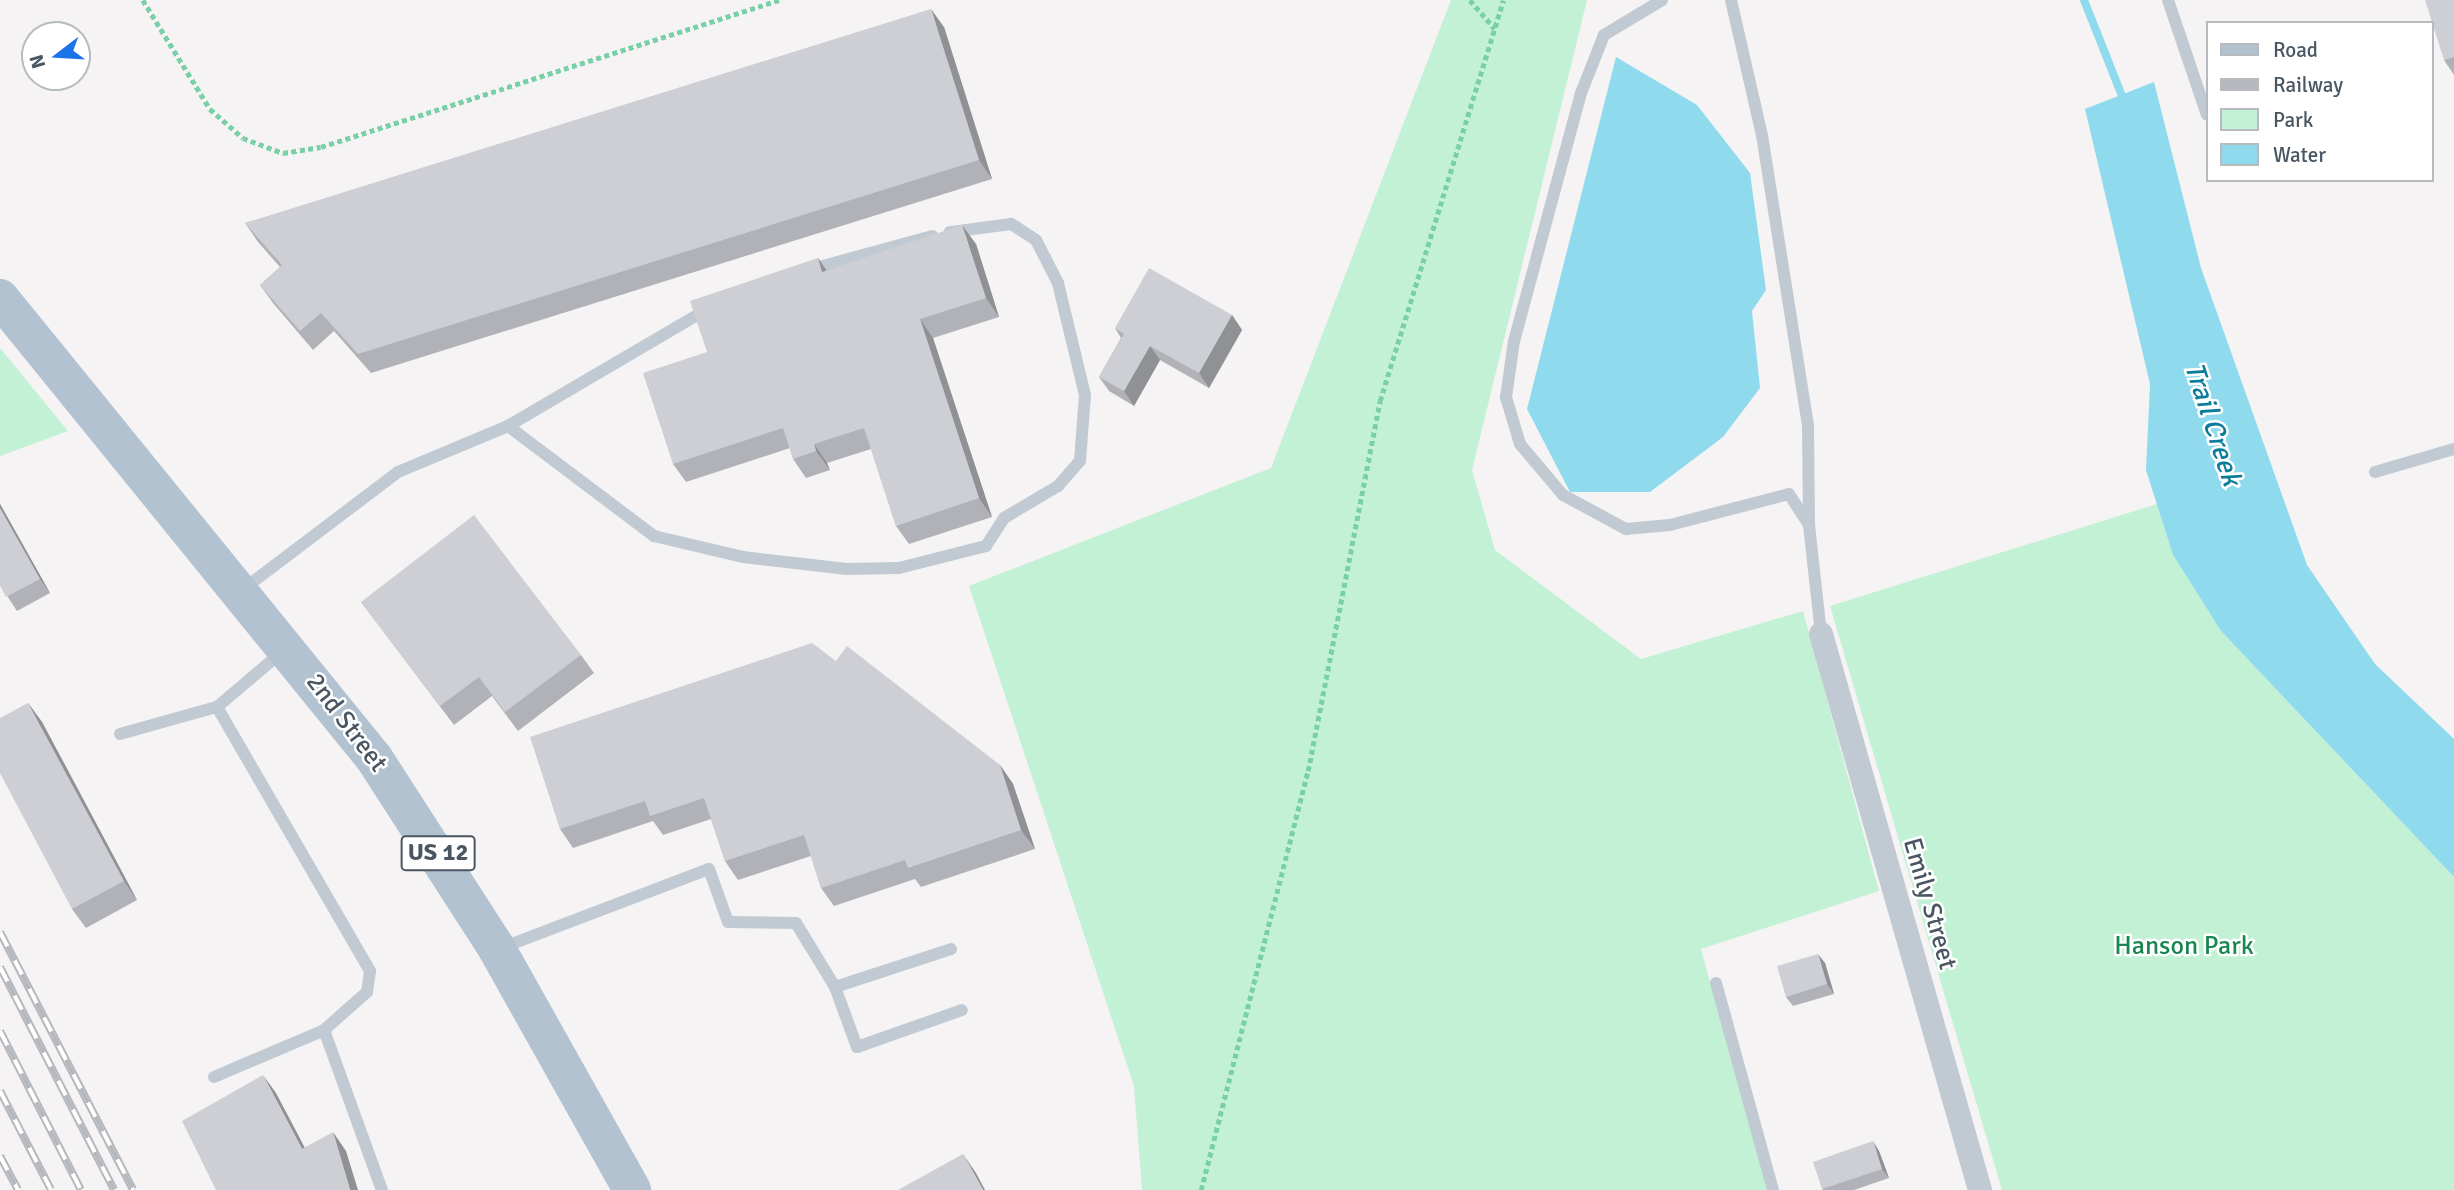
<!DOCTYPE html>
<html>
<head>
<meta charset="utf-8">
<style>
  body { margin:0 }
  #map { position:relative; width:2454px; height:1190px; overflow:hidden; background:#f5f3f3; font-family:Signika,sans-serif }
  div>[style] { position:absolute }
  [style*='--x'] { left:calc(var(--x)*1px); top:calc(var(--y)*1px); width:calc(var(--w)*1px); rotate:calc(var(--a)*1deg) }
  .green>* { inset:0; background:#c3f1d5 }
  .water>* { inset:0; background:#90daee }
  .stream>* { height:8px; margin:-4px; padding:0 4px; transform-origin:4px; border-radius:4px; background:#90daee }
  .path>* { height:4.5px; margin-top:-2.25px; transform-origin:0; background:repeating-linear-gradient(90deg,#7ad0a6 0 5px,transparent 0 8.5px) }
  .service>* { height:12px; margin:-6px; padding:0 6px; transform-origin:6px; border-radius:6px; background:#c1cad2 }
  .minor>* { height:24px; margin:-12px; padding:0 12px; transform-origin:12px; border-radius:12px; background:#c1cad2 }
  .primary>* { height:38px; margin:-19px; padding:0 19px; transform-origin:19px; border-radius:19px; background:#b3c2d1 }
  .rail>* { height:8px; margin-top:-4px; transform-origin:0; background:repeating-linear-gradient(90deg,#fff 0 16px,#b5b8bd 0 32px); box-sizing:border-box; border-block:2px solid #b5b8bd }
  .wall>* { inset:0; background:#b0b2b7 }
  .shaded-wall>* { inset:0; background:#909195 }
  .building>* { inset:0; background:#cdcfd5 }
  span { translate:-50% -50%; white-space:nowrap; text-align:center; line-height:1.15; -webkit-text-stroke:5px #fff; paint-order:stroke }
  .shield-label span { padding:2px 5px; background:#fff; border:2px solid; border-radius:5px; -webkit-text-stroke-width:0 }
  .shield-label { font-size:24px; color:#4a5661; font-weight:700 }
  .street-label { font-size:26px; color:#4a5661 }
  .park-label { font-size:26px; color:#17864f }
  .water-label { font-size:28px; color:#0c7c9b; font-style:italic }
  .legend { position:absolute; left:2206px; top:21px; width:228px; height:161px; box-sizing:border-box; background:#fff; border:2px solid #b7bbc0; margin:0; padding:9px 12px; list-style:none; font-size:21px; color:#4a5661 }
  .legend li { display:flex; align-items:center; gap:14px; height:35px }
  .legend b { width:35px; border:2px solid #b7bbc0 }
  .north { position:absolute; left:21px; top:21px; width:70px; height:70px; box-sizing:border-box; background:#fff; border:2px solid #b7bbc0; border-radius:50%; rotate:253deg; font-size:19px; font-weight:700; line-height:28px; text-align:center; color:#4a5661 }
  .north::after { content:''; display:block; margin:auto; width:24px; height:32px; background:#1a73e8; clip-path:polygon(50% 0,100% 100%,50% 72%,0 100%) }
</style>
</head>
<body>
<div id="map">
  <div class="green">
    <i style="clip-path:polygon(1451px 0,1587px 0,1472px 470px,1495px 550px,1641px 659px,1803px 611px,1879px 891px,1701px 949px,1767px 1190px,1142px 1190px,1134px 1086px,969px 586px,1271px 468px)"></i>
    <i style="clip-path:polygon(0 348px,68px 431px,0 456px)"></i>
    <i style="clip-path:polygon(2157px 504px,2173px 555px,2221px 631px,2454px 877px,2454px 1190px,2002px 1190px,1830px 606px)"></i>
  </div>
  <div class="water">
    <i style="clip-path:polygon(1616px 57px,1697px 105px,1750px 173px,1766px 290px,1752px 311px,1760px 388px,1723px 437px,1650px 492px,1570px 492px,1527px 409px)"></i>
    <i style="clip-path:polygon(2154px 82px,2201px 268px,2307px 565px,2375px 664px,2454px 739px,2454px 877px,2221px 631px,2173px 555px,2146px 470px,2150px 384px,2085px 109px)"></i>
  </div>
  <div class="stream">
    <i style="--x:2084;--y:0;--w:109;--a:68.4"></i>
  </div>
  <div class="path">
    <i style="--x:143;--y:0;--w:128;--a:58.4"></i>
    <i style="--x:210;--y:109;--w:44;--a:41.3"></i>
    <i style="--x:243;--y:138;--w:43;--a:20.6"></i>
    <i style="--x:283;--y:153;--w:38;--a:-9"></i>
    <i style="--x:321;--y:147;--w:482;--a:-17.8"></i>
    <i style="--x:1470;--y:0;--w:38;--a:49"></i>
    <i style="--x:1201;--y:1190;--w:432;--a:-75.7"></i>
    <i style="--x:1308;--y:771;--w:377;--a:-79"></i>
    <i style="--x:1380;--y:401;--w:419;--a:-72.9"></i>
  </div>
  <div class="service">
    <i style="--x:1662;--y:0;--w:68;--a:148.9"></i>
    <i style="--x:1604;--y:35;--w:62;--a:111.6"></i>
    <i style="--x:1581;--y:93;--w:257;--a:105.1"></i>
    <i style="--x:1514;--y:341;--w:57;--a:98.1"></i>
    <i style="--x:1506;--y:397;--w:49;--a:73.4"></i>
    <i style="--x:1520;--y:444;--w:67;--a:49.9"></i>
    <i style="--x:1563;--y:495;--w:72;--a:28.4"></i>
    <i style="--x:1626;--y:529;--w:44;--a:-5.2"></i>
    <i style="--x:1670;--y:525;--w:123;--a:-14.6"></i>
    <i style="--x:1789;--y:494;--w:37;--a:57"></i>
    <i style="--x:1731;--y:0;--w:139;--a:77.1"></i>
    <i style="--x:1762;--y:135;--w:295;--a:81"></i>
    <i style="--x:1808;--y:426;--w:99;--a:89.4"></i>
    <i style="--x:1809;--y:525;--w:110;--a:83.7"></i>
    <i style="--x:2168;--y:0;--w:121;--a:71.3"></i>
    <i style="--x:808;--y:270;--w:129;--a:-15.3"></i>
    <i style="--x:508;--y:426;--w:183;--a:37"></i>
    <i style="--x:654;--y:536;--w:91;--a:13.3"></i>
    <i style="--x:743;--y:557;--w:104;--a:6.6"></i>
    <i style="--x:846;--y:569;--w:53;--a:-1.1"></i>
    <i style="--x:899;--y:568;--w:90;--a:-14.2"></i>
    <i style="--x:986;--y:546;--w:33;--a:-57"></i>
    <i style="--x:1004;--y:518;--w:63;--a:-30.7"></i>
    <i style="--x:1058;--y:486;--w:33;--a:-49"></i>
    <i style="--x:1080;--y:461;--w:66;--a:-85.7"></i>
    <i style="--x:1085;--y:395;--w:115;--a:-103.6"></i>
    <i style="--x:1058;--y:283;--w:48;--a:-117.1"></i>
    <i style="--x:1036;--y:240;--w:30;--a:-147"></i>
    <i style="--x:1011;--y:224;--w:62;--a:172.5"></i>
    <i style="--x:2375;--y:472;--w:82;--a:-16.2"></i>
    <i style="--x:242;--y:590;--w:196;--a:-37.1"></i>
    <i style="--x:398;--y:472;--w:119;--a:-22.7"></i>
    <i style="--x:508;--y:426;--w:233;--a:-30.4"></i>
    <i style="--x:217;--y:707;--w:305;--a:59.9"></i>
    <i style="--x:370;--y:971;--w:21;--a:98"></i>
    <i style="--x:367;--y:992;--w:57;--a:138.5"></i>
    <i style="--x:120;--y:734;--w:101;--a:-15.6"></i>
    <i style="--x:217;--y:707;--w:87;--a:-40.3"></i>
    <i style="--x:501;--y:948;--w:222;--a:-20.8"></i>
    <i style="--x:709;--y:869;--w:56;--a:70.3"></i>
    <i style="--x:728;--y:922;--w:68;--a:0.8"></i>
    <i style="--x:796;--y:923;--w:75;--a:58.6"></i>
    <i style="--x:835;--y:987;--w:122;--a:-18.1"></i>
    <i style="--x:1716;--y:983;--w:215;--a:74.6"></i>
    <i style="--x:835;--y:987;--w:64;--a:69.9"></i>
    <i style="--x:857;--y:1047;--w:111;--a:-19.4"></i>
    <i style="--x:214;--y:1077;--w:120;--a:-23.1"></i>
    <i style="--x:324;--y:1030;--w:170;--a:70.1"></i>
  </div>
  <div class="minor">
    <i style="--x:1821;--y:634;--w:578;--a:74.04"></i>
  </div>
  <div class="primary">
    <i style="--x:0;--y:298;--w:593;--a:50.89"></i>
    <i style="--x:374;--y:758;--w:227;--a:57.2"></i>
    <i style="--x:497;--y:949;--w:276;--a:60.7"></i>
  </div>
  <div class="rail">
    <i style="--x:0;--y:932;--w:290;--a:62.7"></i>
    <i style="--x:0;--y:967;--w:250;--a:62.9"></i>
    <i style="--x:0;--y:1031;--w:178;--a:63"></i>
    <i style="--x:0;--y:1091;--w:111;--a:62.7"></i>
    <i style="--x:0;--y:1156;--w:38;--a:62"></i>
  </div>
  <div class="wall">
    <i style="clip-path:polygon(2454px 0,2454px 75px,2444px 60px)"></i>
    <i style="clip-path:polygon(944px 27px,992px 179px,371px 373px,334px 331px,313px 350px,273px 303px,260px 285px,280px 267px,258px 242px,245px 223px)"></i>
    <i style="clip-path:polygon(976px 244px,999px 317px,933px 338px,992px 517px,909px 544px,896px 526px,871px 449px,827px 463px,830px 470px,806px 478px,793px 459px,790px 448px,686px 482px,673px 464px,707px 352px,818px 258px,826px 270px)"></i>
    <i style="clip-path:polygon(1232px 315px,1242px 330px,1209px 388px,1160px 360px,1134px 406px,1109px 391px,1099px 377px,1121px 338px,1115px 328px)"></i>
    <i style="clip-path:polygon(0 504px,50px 593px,17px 611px,0 585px)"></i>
    <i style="clip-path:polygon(361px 602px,581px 655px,594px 673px,518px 731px,492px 696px,454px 725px)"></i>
    <i style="clip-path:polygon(836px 661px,1000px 765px,1013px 784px,1035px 849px,921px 887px,915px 879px,834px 906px,821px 888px,811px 856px,738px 880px,725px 861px,711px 819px,663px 835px,653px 821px,573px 848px,560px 829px)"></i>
    <i style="clip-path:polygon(28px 703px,42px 722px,137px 900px,86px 928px,72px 909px)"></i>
    <i style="clip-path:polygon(1825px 963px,1834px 994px,1793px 1006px,1786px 997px)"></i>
    <i style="clip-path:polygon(1879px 1151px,1889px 1178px,1854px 1190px,1823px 1190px,1822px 1189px)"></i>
  </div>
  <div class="shaded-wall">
    <i style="clip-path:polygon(931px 9px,944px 27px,992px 179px,979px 160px)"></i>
    <i style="clip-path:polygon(962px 225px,976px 244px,999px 317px,986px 298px)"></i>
    <i style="clip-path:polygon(818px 258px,831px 277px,822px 272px)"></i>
    <i style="clip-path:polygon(1232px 315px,1242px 330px,1209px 388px,1199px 373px)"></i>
    <i style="clip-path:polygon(920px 319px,933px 338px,992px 517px,979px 498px)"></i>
    <i style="clip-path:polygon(1150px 346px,1160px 360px,1134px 406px,1124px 391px)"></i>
    <i style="clip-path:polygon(814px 444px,827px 463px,830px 470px,816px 451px)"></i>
    <i style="clip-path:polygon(0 504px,50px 593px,40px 579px,0 508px)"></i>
    <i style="clip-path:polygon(28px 703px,42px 722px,137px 900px,124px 881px)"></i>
    <i style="clip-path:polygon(1000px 765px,1013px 784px,1035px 849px,1021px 830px)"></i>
    <i style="clip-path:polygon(1818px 954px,1825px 963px,1834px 994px,1827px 984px)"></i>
    <i style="clip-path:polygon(263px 1075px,276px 1093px,315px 1167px,302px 1149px)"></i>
    <i style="clip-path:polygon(333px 1132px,346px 1151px,358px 1190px,350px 1190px)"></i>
    <i style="clip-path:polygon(1873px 1141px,1879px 1151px,1889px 1178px,1882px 1169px)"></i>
    <i style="clip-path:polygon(963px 1154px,976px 1173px,985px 1190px,983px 1190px)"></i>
  </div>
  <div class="building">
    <i style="clip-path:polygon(2425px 0,2454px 0,2454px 57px,2444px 60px)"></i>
    <i style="clip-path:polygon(931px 9px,979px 160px,358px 354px,321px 313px,300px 331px,260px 285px,282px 265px,245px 223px)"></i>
    <i style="clip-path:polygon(962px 225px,986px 298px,920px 319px,979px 498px,896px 526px,864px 428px,814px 444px,816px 451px,793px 459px,783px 428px,673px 464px,643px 373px,707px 352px,690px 301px,818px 258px,822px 272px)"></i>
    <i style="clip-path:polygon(1149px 268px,1232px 315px,1199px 373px,1150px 346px,1124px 391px,1099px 377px,1124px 334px,1115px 328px)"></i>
    <i style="clip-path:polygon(0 508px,40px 579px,6px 597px,0 585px)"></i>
    <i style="clip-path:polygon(474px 515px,581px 655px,505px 712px,479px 677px,440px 706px,361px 602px)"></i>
    <i style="clip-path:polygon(812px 643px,836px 661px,847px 646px,1000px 765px,1021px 830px,908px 868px,905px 860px,821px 888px,804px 835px,725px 861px,704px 798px,650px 816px,645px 801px,560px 829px,530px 737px)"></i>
    <i style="clip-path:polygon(28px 703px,124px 881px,72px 909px,0 773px,0 718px)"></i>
    <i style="clip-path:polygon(1818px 954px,1827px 984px,1786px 997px,1777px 966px)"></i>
    <i style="clip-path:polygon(263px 1075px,302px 1149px,333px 1132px,350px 1190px,216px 1190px,182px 1121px)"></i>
    <i style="clip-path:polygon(1873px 1141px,1882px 1169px,1822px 1189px,1813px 1162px)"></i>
    <i style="clip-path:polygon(963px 1154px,983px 1190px,898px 1190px)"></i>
  </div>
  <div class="shield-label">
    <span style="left:438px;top:853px">US 12</span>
  </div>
  <div class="street-label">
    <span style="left:346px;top:723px;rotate:53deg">2nd Street</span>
    <span style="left:1929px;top:904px;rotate:74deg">Emily Street</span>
  </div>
  <div class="park-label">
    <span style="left:2184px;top:947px">Hanson Park</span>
  </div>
  <div class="water-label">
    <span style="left:2213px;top:424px;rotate:72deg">Trail Creek</span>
  </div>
  <ul class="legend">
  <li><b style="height:9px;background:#b3c2d1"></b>Road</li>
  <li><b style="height:9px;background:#b5b8bd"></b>Railway</li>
  <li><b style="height:19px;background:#c3f1d5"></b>Park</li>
  <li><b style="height:19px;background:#90daee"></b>Water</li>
  </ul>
  <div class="north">N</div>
</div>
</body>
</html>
